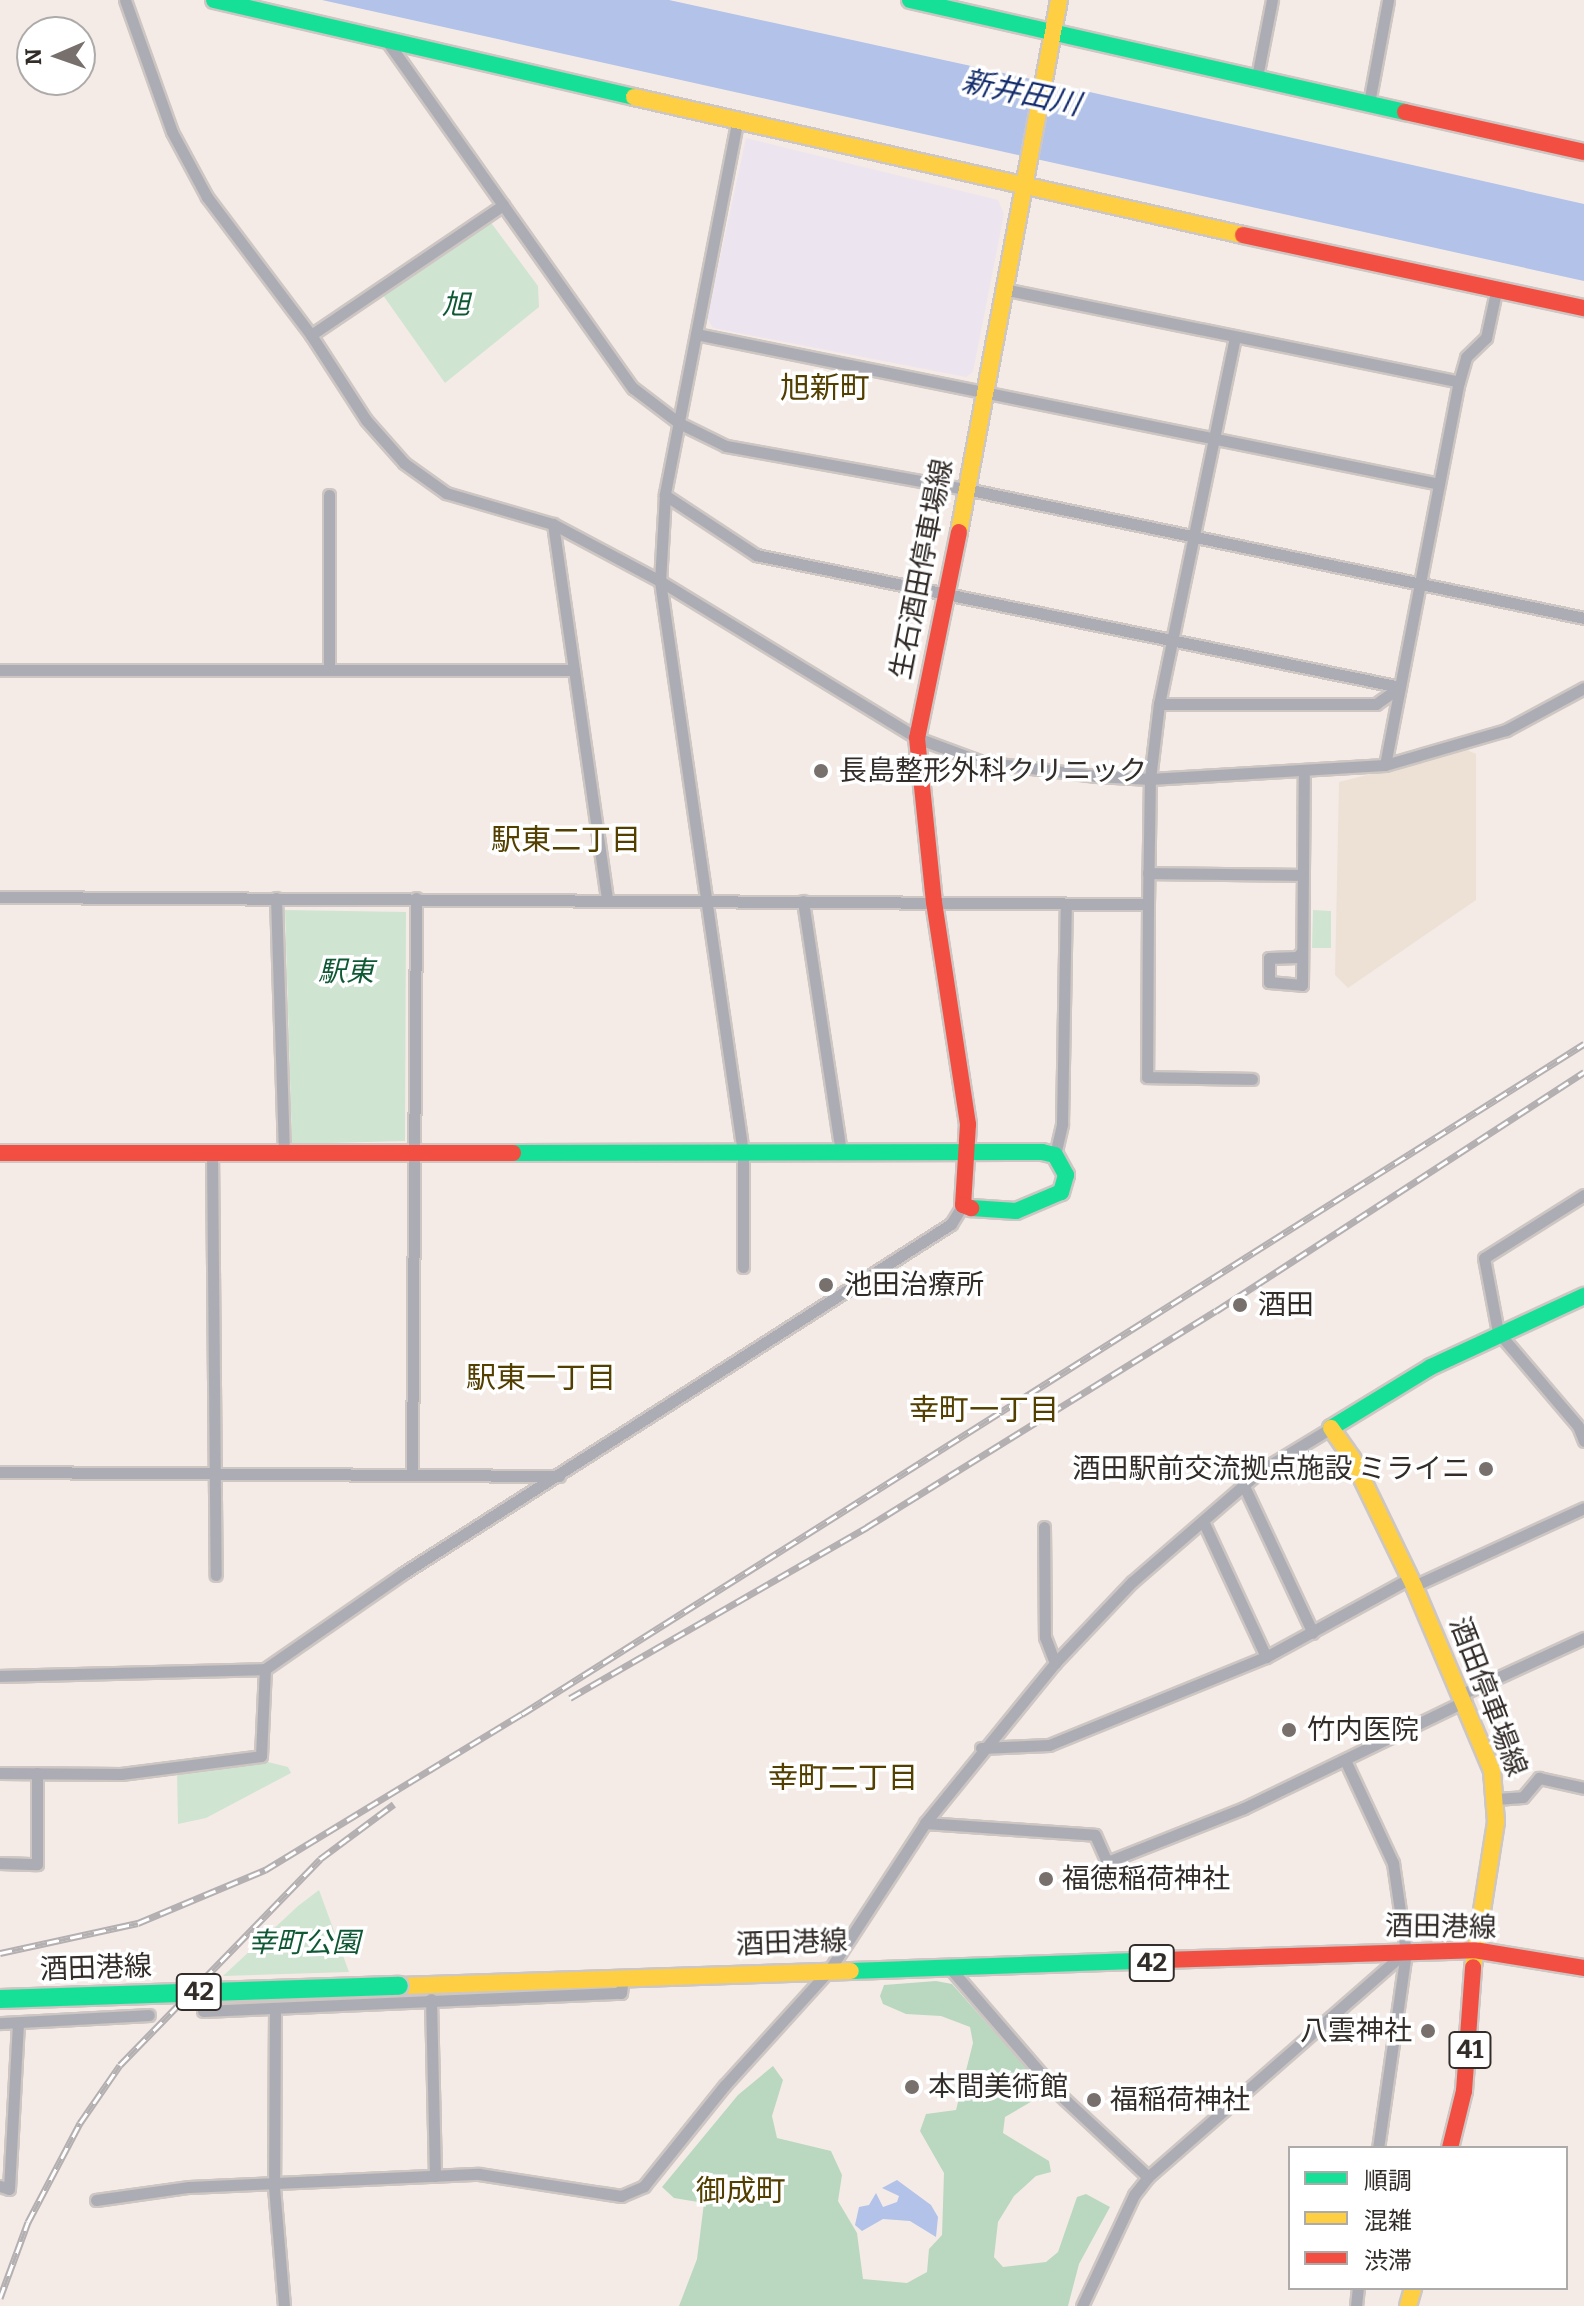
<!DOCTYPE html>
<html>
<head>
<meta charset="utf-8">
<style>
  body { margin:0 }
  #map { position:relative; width:1584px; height:2306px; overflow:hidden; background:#f4ebe7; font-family:Bitter,"Noto Sans JP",serif }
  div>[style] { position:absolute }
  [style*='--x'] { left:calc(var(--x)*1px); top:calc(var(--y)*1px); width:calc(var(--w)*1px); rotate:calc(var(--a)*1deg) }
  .commercial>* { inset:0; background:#ece4ee }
  .industrial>* { inset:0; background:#ede1d6 }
  .green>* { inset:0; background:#d0e4d2 }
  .forest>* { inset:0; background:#bad8c0 }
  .water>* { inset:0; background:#b2c2e8 }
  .roads { filter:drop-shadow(2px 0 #cdc6c2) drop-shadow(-2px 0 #cdc6c2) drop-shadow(0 2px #cdc6c2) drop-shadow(0 -2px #cdc6c2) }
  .street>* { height:11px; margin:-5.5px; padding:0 5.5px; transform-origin:5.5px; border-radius:5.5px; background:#acadb4 }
  .fast>* { height:16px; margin:-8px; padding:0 8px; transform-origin:8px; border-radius:8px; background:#16e098 }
  .slow>* { height:16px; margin:-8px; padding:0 8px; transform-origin:8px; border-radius:8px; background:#ffcf43 }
  .jam>* { height:16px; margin:-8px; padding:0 8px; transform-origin:8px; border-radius:8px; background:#f24e42 }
  .rail>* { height:7px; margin-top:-3.5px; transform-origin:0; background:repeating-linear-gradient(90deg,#fff 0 12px,#b4b0b1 0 24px); box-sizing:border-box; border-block:2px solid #b4b0b1 }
  .bridges { filter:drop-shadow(2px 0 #cdc6c2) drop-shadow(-2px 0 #cdc6c2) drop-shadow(0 2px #cdc6c2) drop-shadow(0 -2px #cdc6c2) }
  .fast-bridge>* { height:18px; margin:-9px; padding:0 9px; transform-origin:9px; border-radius:9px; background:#16e098 }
  .dots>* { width:22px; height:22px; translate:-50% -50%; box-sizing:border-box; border:4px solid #fff; border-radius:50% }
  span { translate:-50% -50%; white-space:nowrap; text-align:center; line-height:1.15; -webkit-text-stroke:7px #fff; paint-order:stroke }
  .shield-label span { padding:2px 6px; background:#fff; border:2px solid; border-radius:6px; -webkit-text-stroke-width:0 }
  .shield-label { font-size:26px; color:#332d2a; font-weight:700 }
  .park-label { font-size:28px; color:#0e5934; font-style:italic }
  .street-label { font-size:28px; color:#332d2a }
  .poi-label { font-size:28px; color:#332d2a }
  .left { translate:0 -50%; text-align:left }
  .right { translate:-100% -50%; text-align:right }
  .water-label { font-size:30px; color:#132c6c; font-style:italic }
  .neighbourhood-label { font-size:30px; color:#534000 }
  .legend { position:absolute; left:1288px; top:2146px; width:280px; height:144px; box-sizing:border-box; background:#fff; border:2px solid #adabaa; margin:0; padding:10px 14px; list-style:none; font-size:24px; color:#332d2a }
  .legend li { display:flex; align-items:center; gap:16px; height:40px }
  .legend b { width:40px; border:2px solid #adabaa }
  .north { position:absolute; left:16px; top:16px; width:80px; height:80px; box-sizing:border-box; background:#fff; border:2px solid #adabaa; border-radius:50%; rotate:268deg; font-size:22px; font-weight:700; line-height:32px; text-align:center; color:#332d2a }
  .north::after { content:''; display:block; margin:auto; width:28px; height:36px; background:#77706c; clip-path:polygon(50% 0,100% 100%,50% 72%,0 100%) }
</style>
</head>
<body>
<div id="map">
  <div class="commercial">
    <i style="clip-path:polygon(746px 138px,998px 200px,1004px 214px,973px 372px,966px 377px,713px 328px,707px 318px)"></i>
  </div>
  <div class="industrial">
    <i style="clip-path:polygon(1467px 750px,1476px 754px,1476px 900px,1348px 988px,1335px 975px,1339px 782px)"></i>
  </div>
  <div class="green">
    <i style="clip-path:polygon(489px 220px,538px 286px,539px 307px,445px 383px,380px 291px)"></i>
    <i style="clip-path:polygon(285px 910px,406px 912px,405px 1141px,292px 1144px)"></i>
    <i style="clip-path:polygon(1313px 910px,1331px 911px,1331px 948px,1312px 948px)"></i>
    <i style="clip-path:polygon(268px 1762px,288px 1767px,291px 1773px,206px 1818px,178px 1824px,177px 1771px)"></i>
    <i style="clip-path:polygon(319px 1890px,349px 1972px,223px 1976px,298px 1906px)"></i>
  </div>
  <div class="forest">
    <i style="clip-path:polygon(936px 1981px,952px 1984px,1048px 2092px,1005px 2117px,1003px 2133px,1049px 2161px,1051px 2172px,1036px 2176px,1014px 2196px,998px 2222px,994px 2257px,1003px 2267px,1046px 2262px,1058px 2252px,1077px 2197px,1086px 2194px,1110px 2207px,1079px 2264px,1068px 2306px,679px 2306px,697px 2259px,704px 2203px,674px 2198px,662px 2187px,738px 2095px,773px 2066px,783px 2080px,772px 2116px,777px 2138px,831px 2151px,842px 2175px,838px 2201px,857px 2233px,863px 2279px,907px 2283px,927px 2272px,929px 2249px,942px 2235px,944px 2173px,920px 2131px,926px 2114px,956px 2110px,973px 2043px,970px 2027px,941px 2016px,906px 2014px,883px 2004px,880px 1996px,884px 1985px)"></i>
  </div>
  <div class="water">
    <i style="clip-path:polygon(322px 0,669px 0,1072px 88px,1584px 204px,1584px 281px)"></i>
    <i style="clip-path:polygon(897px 2180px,931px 2205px,938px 2217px,936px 2237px,910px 2221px,883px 2219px,862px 2231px,855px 2225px,859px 2207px,869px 2205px,876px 2193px,883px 2207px,897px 2202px,899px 2196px,882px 2188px)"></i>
  </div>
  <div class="roads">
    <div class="street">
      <i style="--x:125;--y:0;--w:140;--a:70.4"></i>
      <i style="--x:172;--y:132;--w:74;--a:61.7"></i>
      <i style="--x:207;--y:197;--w:173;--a:53"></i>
      <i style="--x:311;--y:335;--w:101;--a:57.1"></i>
      <i style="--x:366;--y:420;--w:57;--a:48.5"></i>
      <i style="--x:404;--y:463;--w:52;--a:35.5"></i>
      <i style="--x:446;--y:493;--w:111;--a:16.2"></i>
      <i style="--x:553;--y:524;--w:121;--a:28"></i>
      <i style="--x:660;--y:581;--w:301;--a:31.4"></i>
      <i style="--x:917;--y:738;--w:69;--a:20.3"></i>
      <i style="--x:982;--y:762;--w:115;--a:7"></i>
      <i style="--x:1096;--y:776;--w:54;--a:3.2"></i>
      <i style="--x:1150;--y:779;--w:235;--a:-3.4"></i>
      <i style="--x:1385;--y:765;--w:126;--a:-16.1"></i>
      <i style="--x:1506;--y:730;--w:89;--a:-28.3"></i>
      <i style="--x:389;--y:44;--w:422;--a:54.7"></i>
      <i style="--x:633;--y:388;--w:58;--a:37.3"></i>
      <i style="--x:679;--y:423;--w:52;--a:26.1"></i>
      <i style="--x:726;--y:446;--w:244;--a:10.2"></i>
      <i style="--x:966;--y:489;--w:631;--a:11.79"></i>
      <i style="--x:1257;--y:77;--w:78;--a:-79"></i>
      <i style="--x:1369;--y:103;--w:105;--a:-79.5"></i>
      <i style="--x:737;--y:123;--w:379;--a:101"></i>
      <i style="--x:665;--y:495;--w:86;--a:93.3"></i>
      <i style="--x:660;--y:581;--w:578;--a:81.74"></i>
      <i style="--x:743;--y:1153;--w:114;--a:90"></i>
      <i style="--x:1008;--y:290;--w:460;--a:11.5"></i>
      <i style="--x:696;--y:334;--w:758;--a:11.41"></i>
      <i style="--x:311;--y:335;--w:232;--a:-34.1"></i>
      <i style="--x:665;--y:495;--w:109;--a:33.4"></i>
      <i style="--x:756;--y:555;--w:657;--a:11.58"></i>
      <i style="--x:1400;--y:687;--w:29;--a:145"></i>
      <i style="--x:1376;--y:704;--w:217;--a:180"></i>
      <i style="--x:553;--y:524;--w:378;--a:81.8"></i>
      <i style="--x:0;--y:670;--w:574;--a:0"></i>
      <i style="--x:329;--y:670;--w:175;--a:-90"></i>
      <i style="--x:1385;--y:765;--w:390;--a:-79.1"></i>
      <i style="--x:1459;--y:382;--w:26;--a:-74"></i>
      <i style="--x:1466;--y:357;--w:28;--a:-44"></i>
      <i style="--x:1486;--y:338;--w:52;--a:-77.8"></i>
      <i style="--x:1148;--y:873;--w:154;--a:0.7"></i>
      <i style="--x:0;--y:897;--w:1148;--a:0.35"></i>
      <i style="--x:1148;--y:904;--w:125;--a:-89.1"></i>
      <i style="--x:1150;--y:779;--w:76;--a:-83.2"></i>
      <i style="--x:1159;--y:704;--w:375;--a:-78.3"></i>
      <i style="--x:276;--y:898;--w:255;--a:88.2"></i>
      <i style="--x:803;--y:901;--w:255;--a:81.4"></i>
      <i style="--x:1148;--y:904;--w:173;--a:90.3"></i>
      <i style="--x:1147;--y:1077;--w:105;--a:1.1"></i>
      <i style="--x:1302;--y:952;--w:7;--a:135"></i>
      <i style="--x:1297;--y:957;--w:28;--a:178"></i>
      <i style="--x:1269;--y:958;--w:24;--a:90"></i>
      <i style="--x:1269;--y:982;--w:33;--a:5"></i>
      <i style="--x:1302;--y:985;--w:215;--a:-89.5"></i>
      <i style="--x:212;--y:1153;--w:422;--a:89.5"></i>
      <i style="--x:1055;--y:1155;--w:32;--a:-77"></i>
      <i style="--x:1062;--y:1124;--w:220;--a:-89"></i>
      <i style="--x:1584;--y:1195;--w:118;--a:147.8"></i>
      <i style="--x:1484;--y:1258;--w:75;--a:79.3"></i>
      <i style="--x:1498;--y:1332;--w:123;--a:49.6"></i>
      <i style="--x:1578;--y:1426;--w:16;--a:68"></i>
      <i style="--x:0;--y:1472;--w:559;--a:0.41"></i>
      <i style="--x:412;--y:1475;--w:577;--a:-89.6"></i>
      <i style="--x:1244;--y:1486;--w:162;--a:64.9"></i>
      <i style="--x:1203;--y:1521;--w:150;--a:65.1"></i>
      <i style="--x:1044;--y:1527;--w:110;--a:89.5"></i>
      <i style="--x:1045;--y:1637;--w:28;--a:69"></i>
      <i style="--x:1414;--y:1586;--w:187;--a:-24.6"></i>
      <i style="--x:0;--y:1676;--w:265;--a:-1.5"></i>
      <i style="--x:265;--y:1669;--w:167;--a:-34.7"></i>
      <i style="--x:402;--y:1574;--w:651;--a:-32.52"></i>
      <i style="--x:951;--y:1224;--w:22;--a:-58"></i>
      <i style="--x:1462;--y:1694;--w:134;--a:-24.7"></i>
      <i style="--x:981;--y:1748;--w:68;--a:-2.5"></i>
      <i style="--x:1049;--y:1745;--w:234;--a:-22.1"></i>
      <i style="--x:1266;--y:1657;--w:164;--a:-28.7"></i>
      <i style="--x:1345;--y:1760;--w:114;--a:65"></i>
      <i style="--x:1393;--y:1863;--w:90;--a:81.7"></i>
      <i style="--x:1406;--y:1952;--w:198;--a:98.1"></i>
      <i style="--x:0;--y:1773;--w:121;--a:0.5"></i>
      <i style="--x:121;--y:1774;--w:141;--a:-7.3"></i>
      <i style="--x:261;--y:1756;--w:87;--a:-87.4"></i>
      <i style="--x:1496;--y:1799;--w:27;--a:-4"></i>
      <i style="--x:1523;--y:1797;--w:25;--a:-50"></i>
      <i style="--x:1539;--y:1778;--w:46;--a:12.5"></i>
      <i style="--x:925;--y:1823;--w:170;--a:4"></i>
      <i style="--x:1095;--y:1835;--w:30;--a:66"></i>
      <i style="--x:1107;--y:1862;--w:147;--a:-21.5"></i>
      <i style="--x:1244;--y:1808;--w:246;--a:-25.8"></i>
      <i style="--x:0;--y:1863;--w:37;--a:2"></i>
      <i style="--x:37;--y:1864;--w:91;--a:-90"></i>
      <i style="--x:950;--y:1968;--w:165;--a:49.2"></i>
      <i style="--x:1058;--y:2093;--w:123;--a:43"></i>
      <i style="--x:431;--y:1999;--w:177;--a:88.7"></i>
      <i style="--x:275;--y:2010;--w:177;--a:90.3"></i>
      <i style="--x:274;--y:2187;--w:119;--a:85.2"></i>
      <i style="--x:203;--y:2011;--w:418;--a:-2.5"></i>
      <i style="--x:621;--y:1993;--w:16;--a:-83"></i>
      <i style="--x:0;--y:2023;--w:149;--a:-3.1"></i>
      <i style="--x:0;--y:2186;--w:9;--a:18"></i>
      <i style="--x:9;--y:2189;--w:166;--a:-86.9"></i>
      <i style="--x:96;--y:2200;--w:94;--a:-8"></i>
      <i style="--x:189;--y:2187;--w:290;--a:-2.6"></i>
      <i style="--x:479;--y:2174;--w:144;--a:8.8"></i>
      <i style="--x:621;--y:2196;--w:25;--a:-23"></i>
      <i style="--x:644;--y:2186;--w:129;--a:-51.3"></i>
      <i style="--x:725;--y:2085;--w:156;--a:-47.8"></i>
      <i style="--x:830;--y:1969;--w:174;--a:-56.9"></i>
      <i style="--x:925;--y:1823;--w:206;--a:-50.9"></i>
      <i style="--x:1055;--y:1663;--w:112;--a:-46.5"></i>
      <i style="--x:1132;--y:1582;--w:169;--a:-40.9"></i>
      <i style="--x:1260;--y:1471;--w:83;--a:-31.2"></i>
      <i style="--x:1082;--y:2306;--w:123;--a:-64.9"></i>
      <i style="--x:1134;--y:2195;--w:23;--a:-52"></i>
      <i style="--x:1148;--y:2177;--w:342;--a:-41.2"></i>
      <i style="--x:1356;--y:2306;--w:18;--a:-84"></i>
    </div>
    <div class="fast">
      <i style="--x:214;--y:0;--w:431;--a:13"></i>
      <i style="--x:910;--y:0;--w:508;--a:12.75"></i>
      <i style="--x:513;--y:1153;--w:529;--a:-0.11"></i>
      <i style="--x:1042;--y:1152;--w:13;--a:13"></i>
      <i style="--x:1055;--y:1155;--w:23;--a:61"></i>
      <i style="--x:1066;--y:1175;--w:18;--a:106"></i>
      <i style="--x:1061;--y:1192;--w:49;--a:157.1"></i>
      <i style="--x:1016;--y:1211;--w:45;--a:-176.2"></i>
      <i style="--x:1331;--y:1428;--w:117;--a:-31.4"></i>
      <i style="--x:1431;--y:1367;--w:169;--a:-24.9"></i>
      <i style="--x:851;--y:1971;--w:312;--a:-2"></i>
    </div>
    <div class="slow">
      <i style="--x:634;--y:97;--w:624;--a:12.77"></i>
      <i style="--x:959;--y:532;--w:541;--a:-79.35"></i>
      <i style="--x:1331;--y:1428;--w:37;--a:55"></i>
      <i style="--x:1352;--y:1458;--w:142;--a:64.2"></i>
      <i style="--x:1414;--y:1586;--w:201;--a:67.1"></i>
      <i style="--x:1492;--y:1771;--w:51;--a:85.5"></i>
      <i style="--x:1496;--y:1822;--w:147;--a:99"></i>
      <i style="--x:399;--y:1986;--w:452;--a:-1.9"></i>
      <i style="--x:1408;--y:2306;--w:19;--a:-74"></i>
    </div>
    <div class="jam">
      <i style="--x:1405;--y:112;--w:183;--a:12.6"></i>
      <i style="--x:1243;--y:235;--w:349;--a:12.1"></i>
      <i style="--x:959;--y:532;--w:210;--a:101.5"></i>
      <i style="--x:917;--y:738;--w:165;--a:84.1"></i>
      <i style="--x:934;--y:902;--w:225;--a:81.3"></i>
      <i style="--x:968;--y:1124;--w:81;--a:93.5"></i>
      <i style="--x:963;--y:1205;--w:9;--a:21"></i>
      <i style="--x:0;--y:1153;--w:513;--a:0"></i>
      <i style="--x:1163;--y:1960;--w:311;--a:-1.8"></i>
      <i style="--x:1474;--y:1950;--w:111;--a:9.3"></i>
      <i style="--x:1450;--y:2148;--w:59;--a:-76.2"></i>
      <i style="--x:1464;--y:2091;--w:124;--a:-85.8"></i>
    </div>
  </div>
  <div class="rail">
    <i style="--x:570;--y:1698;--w:343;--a:-29.9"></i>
    <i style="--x:867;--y:1527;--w:410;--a:-31.8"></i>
    <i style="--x:1216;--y:1311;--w:439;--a:-33"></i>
    <i style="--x:0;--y:1953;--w:141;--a:-12.3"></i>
    <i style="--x:138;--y:1923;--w:138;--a:-22.7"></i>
    <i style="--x:265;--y:1870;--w:301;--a:-31.3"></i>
    <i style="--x:522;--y:1714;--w:1256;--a:-32.25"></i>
    <i style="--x:0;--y:2298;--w:81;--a:-69.8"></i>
    <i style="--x:28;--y:2222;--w:112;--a:-62.3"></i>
    <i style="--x:80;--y:2123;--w:70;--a:-55.4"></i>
    <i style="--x:120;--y:2065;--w:287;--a:-45.8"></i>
    <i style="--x:320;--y:1859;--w:92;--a:-36.6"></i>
  </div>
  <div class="bridges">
    <div class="fast-bridge">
      <i style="--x:0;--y:1999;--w:399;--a:-1.9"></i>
    </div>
  </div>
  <div class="dots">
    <i style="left:821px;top:771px;background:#77706c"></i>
    <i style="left:826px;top:1285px;background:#77706c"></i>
    <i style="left:1240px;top:1305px;background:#77706c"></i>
    <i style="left:1486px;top:1469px;background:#77706c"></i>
    <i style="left:1289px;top:1730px;background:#77706c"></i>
    <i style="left:1046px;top:1879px;background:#77706c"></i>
    <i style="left:1428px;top:2031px;background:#77706c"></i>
    <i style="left:912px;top:2087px;background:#77706c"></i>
    <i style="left:1094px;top:2100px;background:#77706c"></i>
  </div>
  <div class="shield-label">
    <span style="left:1152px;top:1963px">42</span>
    <span style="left:199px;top:1992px">42</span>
    <span style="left:1470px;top:2050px">41</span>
  </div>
  <div class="park-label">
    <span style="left:456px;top:305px">旭</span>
    <span style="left:346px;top:972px">駅東</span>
    <span style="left:304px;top:1943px">幸町公園</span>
  </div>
  <div class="street-label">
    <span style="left:922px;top:569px;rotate:-79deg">生石酒田停車場線</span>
    <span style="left:1488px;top:1697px;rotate:69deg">酒田停車場線</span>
    <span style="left:1441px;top:1927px;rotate:1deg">酒田港線</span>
    <span style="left:792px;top:1943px;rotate:-2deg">酒田港線</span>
    <span style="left:96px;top:1968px;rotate:-2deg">酒田港線</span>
  </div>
  <div class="poi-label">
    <span class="left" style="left:839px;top:771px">長島整形外科クリニック</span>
    <span class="left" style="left:844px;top:1285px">池田治療所</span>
    <span class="left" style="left:1258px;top:1305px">酒田</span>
    <span class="right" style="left:1470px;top:1469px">酒田駅前交流拠点施設 ミライニ</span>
    <span class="left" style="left:1307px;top:1730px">竹内医院</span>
    <span class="left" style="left:1062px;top:1879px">福徳稲荷神社</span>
    <span class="right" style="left:1412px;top:2031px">八雲神社</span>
    <span class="left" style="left:928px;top:2087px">本間美術館</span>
    <span class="left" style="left:1110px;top:2100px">福稲荷神社</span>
  </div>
  <div class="water-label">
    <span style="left:1021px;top:93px;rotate:12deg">新井田川</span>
  </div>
  <div class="neighbourhood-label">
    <span style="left:825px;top:388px">旭新町</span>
    <span style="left:566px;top:840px">駅東二丁目</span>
    <span style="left:541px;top:1378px">駅東一丁目</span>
    <span style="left:984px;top:1410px">幸町一丁目</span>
    <span style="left:843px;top:1778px">幸町二丁目</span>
    <span style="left:741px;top:2191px">御成町</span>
  </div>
  <ul class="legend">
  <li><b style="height:10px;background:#16e098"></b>順調</li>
  <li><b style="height:10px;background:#ffcf43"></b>混雑</li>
  <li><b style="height:10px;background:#f24e42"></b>渋滞</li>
  </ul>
  <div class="north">N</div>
</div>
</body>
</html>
